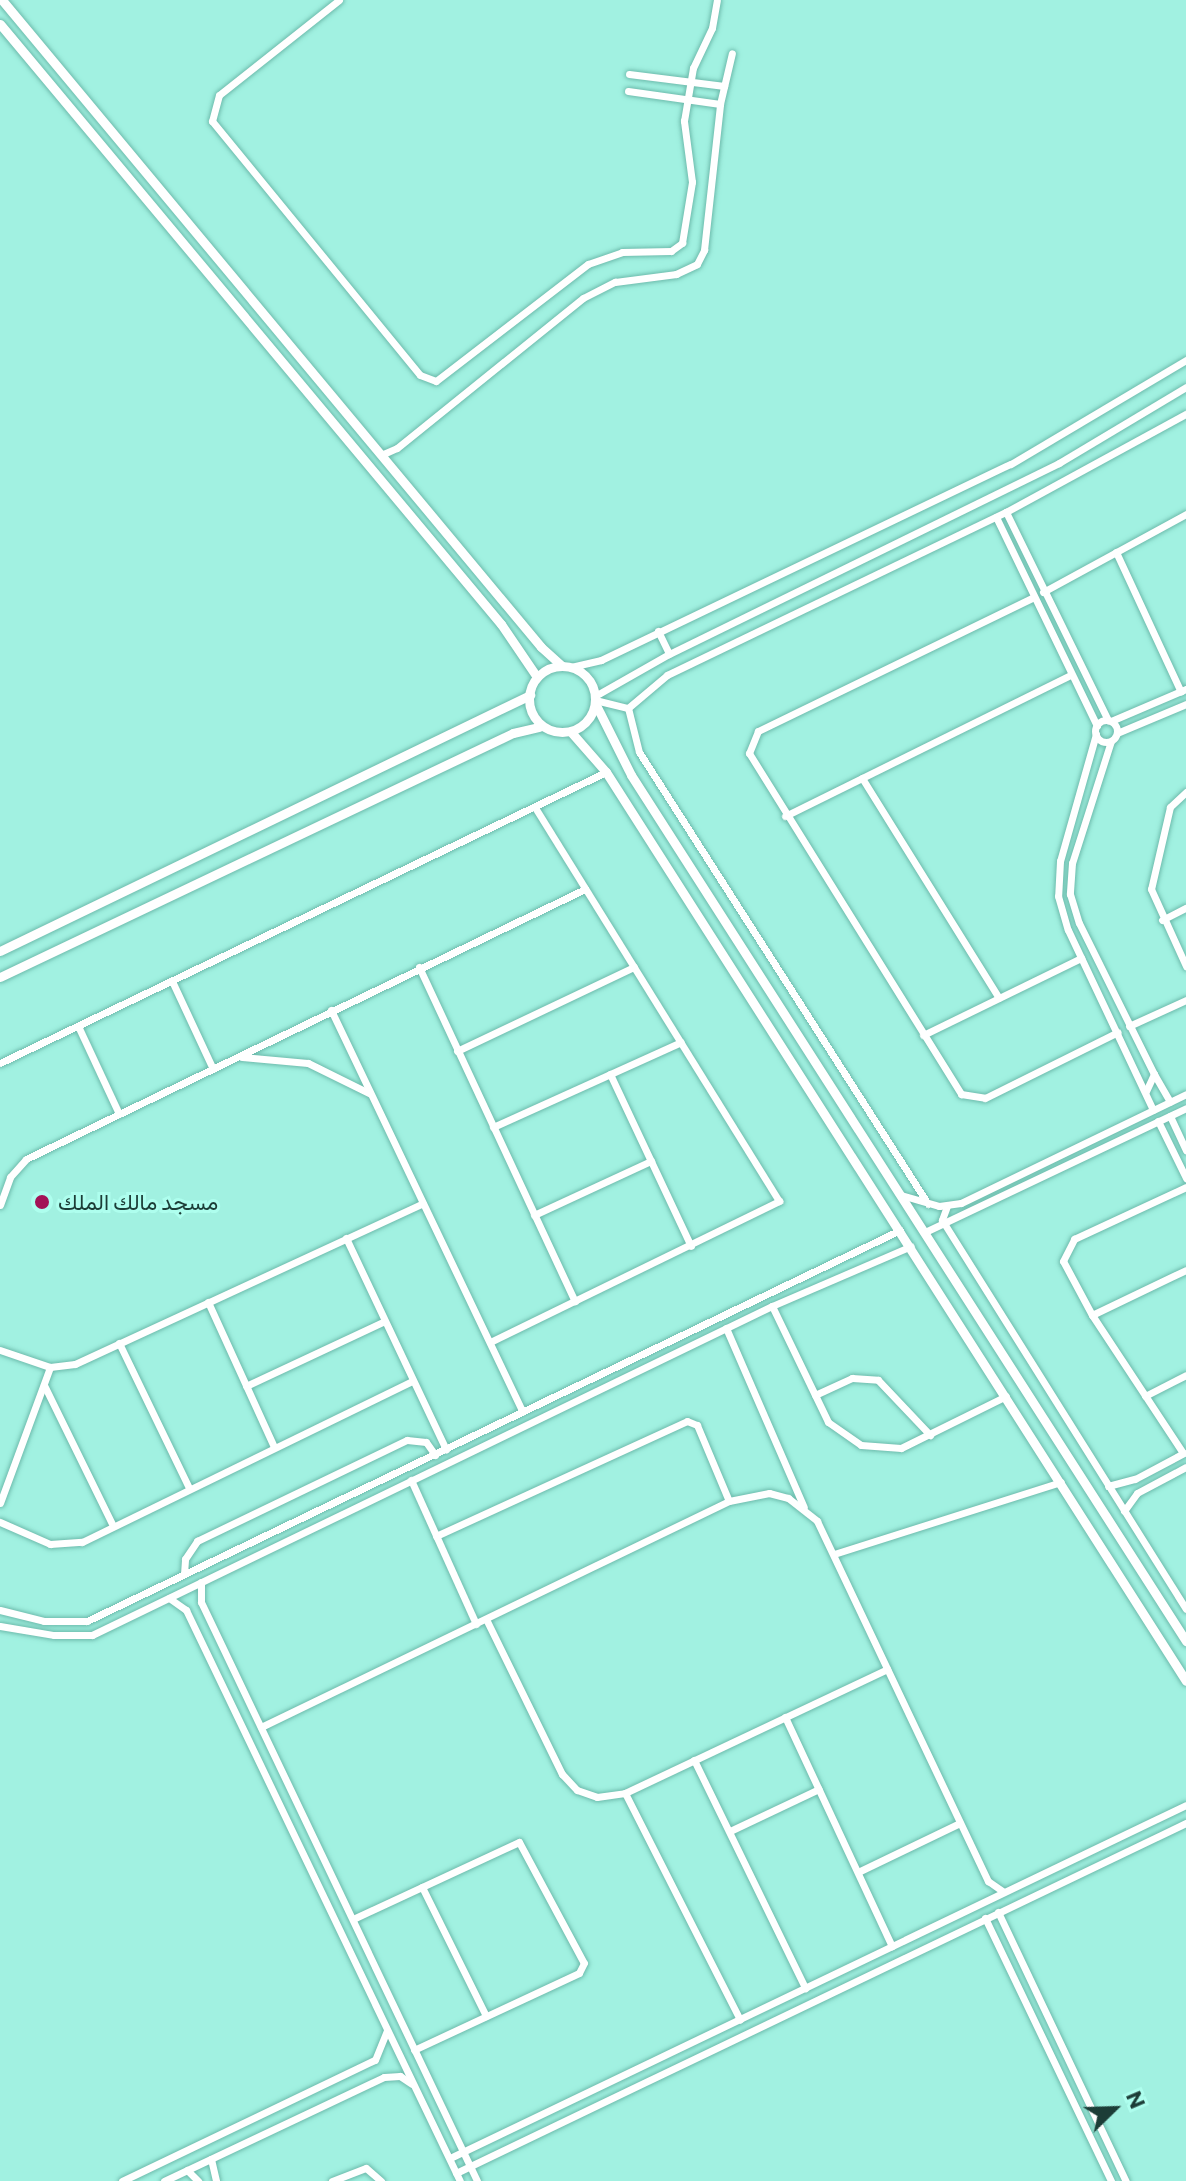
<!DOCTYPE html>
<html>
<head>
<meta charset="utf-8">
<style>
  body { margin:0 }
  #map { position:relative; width:1186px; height:2181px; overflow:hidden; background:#a1f1e1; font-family:Commissioner,Vazirmatn,sans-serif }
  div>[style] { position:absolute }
  .roads { filter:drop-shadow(0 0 2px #6dbbac) drop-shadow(0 0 2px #6dbbac) }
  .minor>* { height:7px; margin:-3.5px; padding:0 3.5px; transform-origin:3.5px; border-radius:3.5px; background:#fff }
  .minor>.ring { margin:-3.5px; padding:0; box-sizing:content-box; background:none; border:7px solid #fff; border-radius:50% }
  .tertiary>* { height:9px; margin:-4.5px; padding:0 4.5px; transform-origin:4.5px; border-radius:4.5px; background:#fff }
  .tertiary>.ring { margin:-4.5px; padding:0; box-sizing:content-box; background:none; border:9px solid #fff; border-radius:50% }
  .dots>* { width:22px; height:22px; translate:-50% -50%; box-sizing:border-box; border:4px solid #aefeee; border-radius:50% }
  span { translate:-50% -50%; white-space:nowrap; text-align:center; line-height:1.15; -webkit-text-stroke:6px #aefeee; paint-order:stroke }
  .poi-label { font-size:22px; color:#1c3d37 }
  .left { translate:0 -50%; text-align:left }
  .north { position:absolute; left:1074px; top:2069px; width:80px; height:80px; -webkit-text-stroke:6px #aefeee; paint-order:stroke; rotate:67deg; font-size:22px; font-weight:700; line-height:32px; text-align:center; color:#1c3d37 }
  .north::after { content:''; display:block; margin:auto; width:28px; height:36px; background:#1c3d37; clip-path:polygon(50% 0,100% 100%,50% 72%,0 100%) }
</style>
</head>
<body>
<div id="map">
  <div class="roads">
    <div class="minor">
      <div style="left:339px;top:0;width:153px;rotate:141.6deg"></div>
      <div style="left:219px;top:95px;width:27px;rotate:105deg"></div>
      <div style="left:212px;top:121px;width:328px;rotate:50.7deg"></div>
      <div style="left:420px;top:375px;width:17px;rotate:21deg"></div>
      <div style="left:436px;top:381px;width:192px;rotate:-37.6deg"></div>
      <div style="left:588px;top:264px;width:36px;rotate:-19deg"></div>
      <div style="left:622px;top:252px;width:49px;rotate:-1.2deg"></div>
      <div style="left:671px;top:251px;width:14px;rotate:-36deg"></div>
      <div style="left:682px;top:243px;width:62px;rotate:-80.7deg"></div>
      <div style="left:692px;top:182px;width:62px;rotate:-97.5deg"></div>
      <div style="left:684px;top:121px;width:54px;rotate:-80.4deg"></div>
      <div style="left:693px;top:68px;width:44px;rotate:-64.6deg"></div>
      <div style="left:712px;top:28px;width:28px;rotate:-80deg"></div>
      <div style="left:629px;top:74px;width:96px;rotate:7.2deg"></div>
      <div style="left:628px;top:91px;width:93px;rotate:8deg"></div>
      <div style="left:381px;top:455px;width:17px;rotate:-24deg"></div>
      <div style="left:397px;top:448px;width:239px;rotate:-38.9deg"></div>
      <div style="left:583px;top:298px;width:36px;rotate:-27deg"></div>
      <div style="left:615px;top:282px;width:62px;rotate:-7.5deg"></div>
      <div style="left:676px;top:274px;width:23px;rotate:-25deg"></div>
      <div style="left:697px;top:264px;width:16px;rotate:-63deg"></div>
      <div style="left:704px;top:250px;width:147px;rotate:-83.7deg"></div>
      <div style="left:720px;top:104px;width:52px;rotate:-76.8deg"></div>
      <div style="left:1006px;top:512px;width:232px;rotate:63.9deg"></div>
      <div style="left:996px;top:517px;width:232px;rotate:64.2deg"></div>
      <div style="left:1116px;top:552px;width:154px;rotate:65.1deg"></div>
      <div style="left:1043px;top:592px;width:163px;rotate:-28.6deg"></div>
      <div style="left:1034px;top:597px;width:307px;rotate:154.1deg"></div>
      <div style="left:758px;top:731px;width:24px;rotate:112deg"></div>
      <div style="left:749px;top:753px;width:402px;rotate:58.1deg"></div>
      <div style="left:961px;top:1094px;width:24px;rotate:9deg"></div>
      <div style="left:985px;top:1098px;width:148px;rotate:-26.4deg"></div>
      <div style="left:658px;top:631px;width:25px;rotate:64deg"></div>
      <div style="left:571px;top:667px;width:31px;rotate:-13deg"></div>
      <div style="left:601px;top:660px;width:454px;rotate:-25.6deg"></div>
      <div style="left:1011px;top:464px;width:204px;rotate:-30.7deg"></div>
      <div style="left:595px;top:696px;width:85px;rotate:-29.6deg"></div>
      <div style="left:669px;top:654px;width:434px;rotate:-26.1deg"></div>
      <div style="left:1059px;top:463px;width:148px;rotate:-30.9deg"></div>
      <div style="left:595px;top:700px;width:34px;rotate:14deg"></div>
      <div class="ring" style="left:1095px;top:720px;width:15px;height:15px"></div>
      <div style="left:1111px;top:721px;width:82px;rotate:-23.1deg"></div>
      <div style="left:1117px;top:733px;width:75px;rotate:-22.8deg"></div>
      <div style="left:1096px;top:734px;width:132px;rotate:105.8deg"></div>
      <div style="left:1060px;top:861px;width:35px;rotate:93deg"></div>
      <div style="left:1058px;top:896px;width:35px;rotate:74deg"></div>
      <div style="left:1068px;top:930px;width:199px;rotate:64.7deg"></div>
      <div style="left:1111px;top:741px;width:128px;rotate:107.7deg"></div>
      <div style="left:1072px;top:863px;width:31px;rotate:94deg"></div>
      <div style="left:1070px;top:894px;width:30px;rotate:73deg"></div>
      <div style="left:1079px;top:923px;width:169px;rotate:63.6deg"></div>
      <div style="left:1154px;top:1074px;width:19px;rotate:115deg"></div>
      <div style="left:862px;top:778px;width:259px;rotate:58.1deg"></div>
      <div style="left:1186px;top:792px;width:22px;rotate:137deg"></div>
      <div style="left:1170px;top:807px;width:84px;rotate:103deg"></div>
      <div style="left:1151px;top:889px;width:85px;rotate:65.6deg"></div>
      <div style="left:785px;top:816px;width:318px;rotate:-26.3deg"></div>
      <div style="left:1162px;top:920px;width:27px;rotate:-27deg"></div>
      <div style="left:419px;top:967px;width:369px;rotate:65deg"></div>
      <div style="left:172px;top:981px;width:97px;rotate:65deg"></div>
      <div style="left:331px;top:1010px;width:445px;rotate:64.5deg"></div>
      <div style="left:78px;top:1026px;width:97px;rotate:65deg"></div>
      <div style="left:1129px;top:1026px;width:63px;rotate:-24.5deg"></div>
      <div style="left:923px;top:1035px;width:176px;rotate:-26deg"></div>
      <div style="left:457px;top:1051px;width:196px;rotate:-25.4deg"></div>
      <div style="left:242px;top:1057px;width:66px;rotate:5.2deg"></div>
      <div style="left:308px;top:1063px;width:68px;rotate:26.2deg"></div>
      <div style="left:0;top:1063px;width:672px;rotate:-25.65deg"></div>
      <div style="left:610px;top:1074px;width:190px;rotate:64.8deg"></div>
      <div style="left:1154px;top:1074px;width:32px;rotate:60deg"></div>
      <div style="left:1170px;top:1116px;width:38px;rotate:65deg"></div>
      <div style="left:1158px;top:1121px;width:64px;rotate:63.8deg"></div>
      <div style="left:493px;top:1127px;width:206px;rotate:-24.3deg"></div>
      <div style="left:901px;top:1195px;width:40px;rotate:16deg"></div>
      <div style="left:939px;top:1206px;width:22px;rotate:-8deg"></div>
      <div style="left:961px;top:1203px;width:250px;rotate:-25.8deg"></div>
      <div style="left:928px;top:1204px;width:536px;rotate:-122.59deg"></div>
      <div style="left:639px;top:752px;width:45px;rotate:-104deg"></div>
      <div style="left:628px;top:708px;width:51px;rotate:-40.2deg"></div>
      <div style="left:667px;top:675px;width:376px;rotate:-25.7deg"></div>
      <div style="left:1006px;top:512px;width:205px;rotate:-28.6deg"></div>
      <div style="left:0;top:1205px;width:30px;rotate:-70deg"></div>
      <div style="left:10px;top:1177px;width:24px;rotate:-48deg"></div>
      <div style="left:26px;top:1159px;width:621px;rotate:-25.78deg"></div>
      <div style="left:947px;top:1206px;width:15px;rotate:110deg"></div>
      <div style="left:942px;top:1220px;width:459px;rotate:57.9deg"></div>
      <div style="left:534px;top:1215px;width:129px;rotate:-24.8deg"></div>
      <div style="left:925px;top:1232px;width:289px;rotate:-25.4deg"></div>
      <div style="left:346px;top:1238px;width:234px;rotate:64.7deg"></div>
      <div style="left:208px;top:1302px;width:159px;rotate:65.5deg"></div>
      <div style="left:772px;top:1306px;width:129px;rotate:64.2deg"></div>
      <div style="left:828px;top:1422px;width:40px;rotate:34.9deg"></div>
      <div style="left:861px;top:1445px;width:40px;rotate:4.3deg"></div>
      <div style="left:901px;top:1448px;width:117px;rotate:-26.3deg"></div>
      <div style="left:1092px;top:1315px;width:104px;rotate:-25.6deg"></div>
      <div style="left:726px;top:1328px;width:195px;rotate:66.5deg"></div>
      <div style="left:490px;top:1342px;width:322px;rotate:-26deg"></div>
      <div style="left:779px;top:1201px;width:463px;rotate:-121.8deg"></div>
      <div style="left:119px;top:1343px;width:161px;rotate:64.2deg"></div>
      <div style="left:0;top:1350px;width:53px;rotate:18.8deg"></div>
      <div style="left:50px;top:1367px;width:25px;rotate:-7deg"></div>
      <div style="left:75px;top:1364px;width:383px;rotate:-24.8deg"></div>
      <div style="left:44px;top:1385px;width:157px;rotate:63.9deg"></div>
      <div style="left:246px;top:1386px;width:153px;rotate:-25.1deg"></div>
      <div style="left:815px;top:1395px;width:41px;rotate:-24.7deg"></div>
      <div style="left:852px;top:1378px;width:26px;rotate:4deg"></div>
      <div style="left:878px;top:1380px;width:76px;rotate:46.6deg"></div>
      <div style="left:1145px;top:1396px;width:46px;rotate:-27.1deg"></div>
      <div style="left:1183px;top:1453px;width:165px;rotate:-123.4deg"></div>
      <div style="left:1092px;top:1315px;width:61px;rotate:-118.2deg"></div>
      <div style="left:1063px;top:1261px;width:25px;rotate:-63deg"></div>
      <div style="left:1074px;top:1239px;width:123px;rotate:-24.9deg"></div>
      <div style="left:411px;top:1480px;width:158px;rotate:65.7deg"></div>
      <div style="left:1108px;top:1486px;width:28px;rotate:-15deg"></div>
      <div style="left:1135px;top:1479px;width:55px;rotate:-28deg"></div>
      <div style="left:0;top:1503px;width:145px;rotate:-69.8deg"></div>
      <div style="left:1124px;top:1511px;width:22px;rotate:-54deg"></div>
      <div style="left:1137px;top:1493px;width:55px;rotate:-28deg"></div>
      <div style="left:0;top:1522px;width:55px;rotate:23.7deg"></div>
      <div style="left:50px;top:1544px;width:32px;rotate:-4deg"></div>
      <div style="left:82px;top:1542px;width:367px;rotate:-26deg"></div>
      <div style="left:436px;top:1536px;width:276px;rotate:-24.6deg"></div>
      <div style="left:687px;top:1421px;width:11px;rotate:22deg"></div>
      <div style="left:697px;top:1425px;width:82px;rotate:67.2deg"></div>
      <div style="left:834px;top:1554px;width:238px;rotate:-17.6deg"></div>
      <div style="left:184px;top:1574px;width:15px;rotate:-86deg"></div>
      <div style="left:185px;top:1559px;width:22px;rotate:-56deg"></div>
      <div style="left:197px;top:1541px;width:233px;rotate:-25.7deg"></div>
      <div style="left:407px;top:1440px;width:19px;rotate:6deg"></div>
      <div style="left:426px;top:1442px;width:16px;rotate:55deg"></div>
      <div style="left:201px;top:1582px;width:20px;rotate:90deg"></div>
      <div style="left:201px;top:1602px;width:641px;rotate:64.51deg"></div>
      <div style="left:169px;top:1598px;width:21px;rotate:35deg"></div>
      <div style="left:186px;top:1610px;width:633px;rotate:64.37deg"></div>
      <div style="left:0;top:1610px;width:45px;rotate:14deg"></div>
      <div style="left:44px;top:1621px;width:43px"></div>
      <div style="left:87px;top:1621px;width:902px;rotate:-25.68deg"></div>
      <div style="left:486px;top:1619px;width:173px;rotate:63.9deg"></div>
      <div style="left:562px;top:1774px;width:22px;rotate:47deg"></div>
      <div style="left:577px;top:1790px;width:21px;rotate:19deg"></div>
      <div style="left:597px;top:1797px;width:28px;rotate:-8deg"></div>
      <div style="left:625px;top:1793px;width:290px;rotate:-25.3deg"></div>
      <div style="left:0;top:1626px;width:55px;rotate:9.5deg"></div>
      <div style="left:54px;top:1635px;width:38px"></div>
      <div style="left:92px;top:1635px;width:755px;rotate:-25.82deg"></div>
      <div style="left:772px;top:1306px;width:151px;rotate:-23.3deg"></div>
      <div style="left:785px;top:1717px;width:253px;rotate:65deg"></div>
      <div style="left:261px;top:1727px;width:520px;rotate:-25.78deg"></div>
      <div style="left:729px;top:1501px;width:41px;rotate:-11.3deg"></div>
      <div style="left:769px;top:1493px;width:20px;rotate:15deg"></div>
      <div style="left:788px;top:1498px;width:37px;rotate:38deg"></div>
      <div style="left:817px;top:1521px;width:399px;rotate:64.6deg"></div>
      <div style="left:988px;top:1881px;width:19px;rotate:35deg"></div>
      <div style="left:694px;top:1760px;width:254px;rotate:64deg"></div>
      <div style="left:625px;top:1793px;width:254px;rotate:63.1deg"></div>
      <div style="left:730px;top:1831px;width:98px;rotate:-25.3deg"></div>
      <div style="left:858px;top:1872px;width:113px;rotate:-25.7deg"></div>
      <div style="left:422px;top:1887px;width:144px;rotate:63.6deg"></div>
      <div style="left:998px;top:1912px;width:298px;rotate:64.6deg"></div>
      <div style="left:985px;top:1918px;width:292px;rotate:64.4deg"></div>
      <div style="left:353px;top:1919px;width:183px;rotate:-24.9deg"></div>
      <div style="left:519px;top:1842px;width:137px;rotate:61.8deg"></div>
      <div style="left:584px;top:1963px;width:11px;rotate:117deg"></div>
      <div style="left:579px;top:1973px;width:182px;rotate:155deg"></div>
      <div style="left:450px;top:2158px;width:816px;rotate:-25.62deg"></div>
      <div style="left:211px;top:2159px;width:23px;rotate:77deg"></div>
      <div style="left:187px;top:2170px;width:16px;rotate:45deg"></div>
      <div style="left:456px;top:2173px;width:810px;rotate:-25.62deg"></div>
      <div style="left:122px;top:2181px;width:280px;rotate:-25.6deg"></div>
      <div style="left:375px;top:2060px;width:31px;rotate:-68deg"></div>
      <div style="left:164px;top:2181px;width:243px;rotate:-25.3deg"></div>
      <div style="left:384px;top:2077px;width:16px;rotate:-4deg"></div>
      <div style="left:400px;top:2076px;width:14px;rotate:34deg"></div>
      <div style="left:332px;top:2181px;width:36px;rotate:-21deg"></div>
      <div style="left:366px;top:2168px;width:20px;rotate:41deg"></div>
    </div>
    <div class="tertiary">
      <div style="left:2px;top:0;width:842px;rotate:50.2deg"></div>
      <div style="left:541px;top:647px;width:28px;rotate:42deg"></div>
      <div style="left:0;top:24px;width:782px;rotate:50.14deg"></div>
      <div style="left:501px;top:624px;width:64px;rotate:55.8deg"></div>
      <div class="ring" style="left:529px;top:666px;width:57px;height:57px"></div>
      <div style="left:595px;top:703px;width:80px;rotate:63.4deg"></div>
      <div style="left:631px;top:775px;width:1029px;rotate:57.35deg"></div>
      <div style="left:571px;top:732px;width:53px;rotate:48.8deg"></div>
      <div style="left:606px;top:772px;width:1078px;rotate:57.46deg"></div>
      <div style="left:0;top:951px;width:589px;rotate:-25.78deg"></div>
      <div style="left:0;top:977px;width:568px;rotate:-25.44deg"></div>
      <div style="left:513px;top:733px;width:27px;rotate:-13deg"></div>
    </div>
  </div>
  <div class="dots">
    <div style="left:42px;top:1202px;background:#a31356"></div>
  </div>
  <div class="poi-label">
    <span class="left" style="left:58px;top:1202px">مسجد مالك الملك</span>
  </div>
  <div class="north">N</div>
</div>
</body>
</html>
